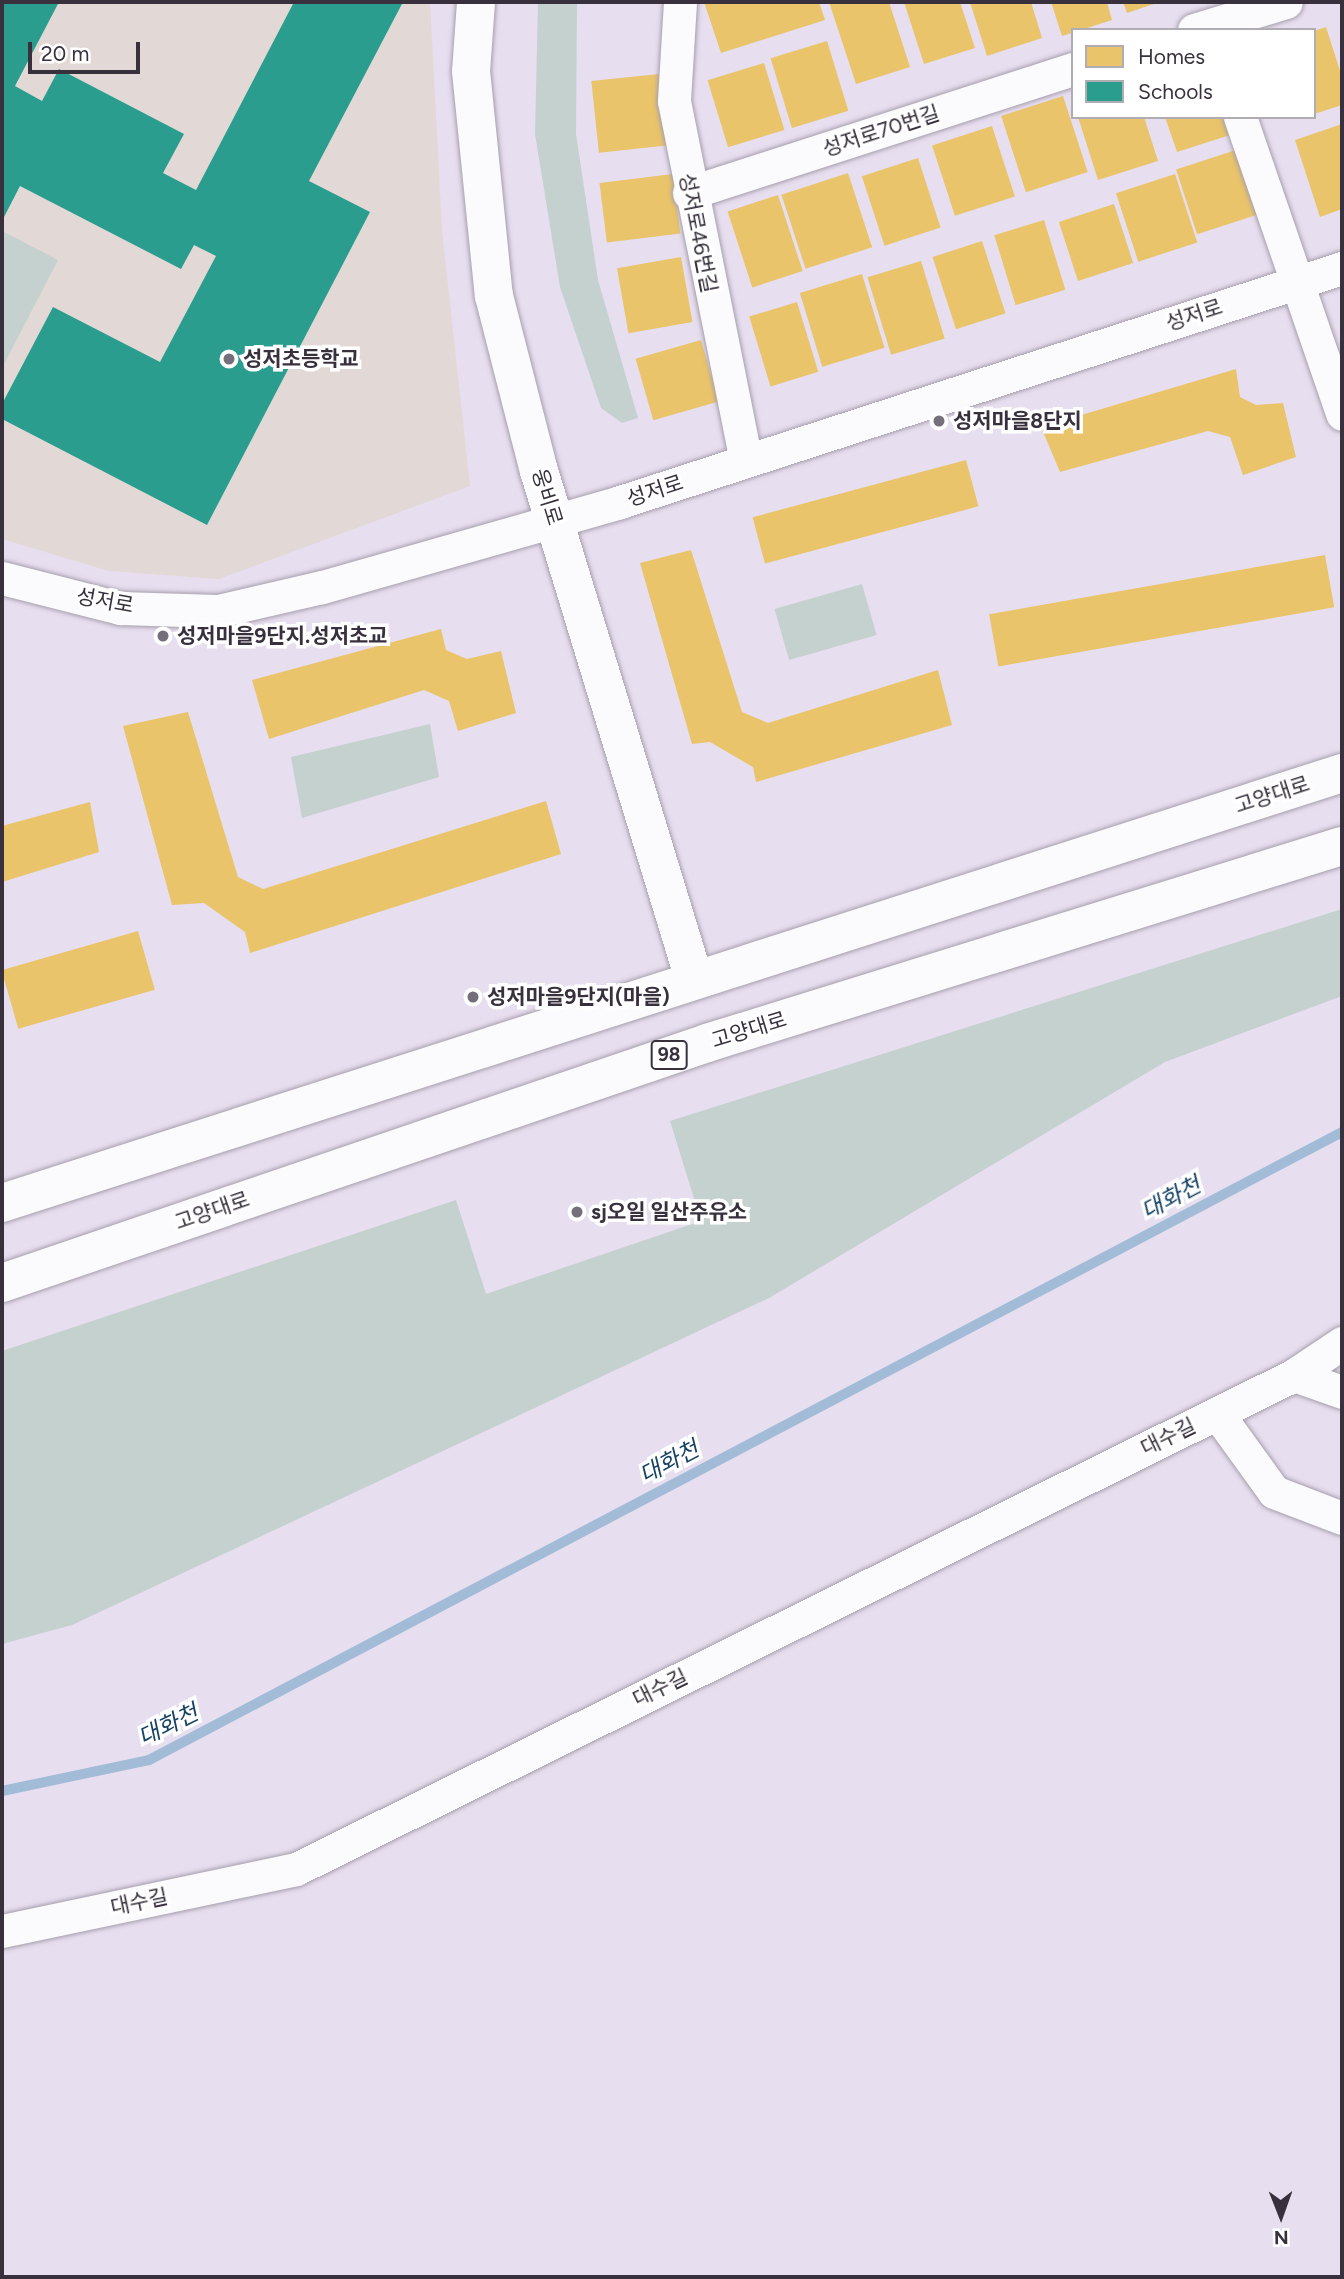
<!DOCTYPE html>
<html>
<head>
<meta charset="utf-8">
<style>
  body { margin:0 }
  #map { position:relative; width:1344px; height:2279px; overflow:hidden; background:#e7deef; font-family:Figtree,"Noto Sans KR",sans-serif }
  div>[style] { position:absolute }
  .education>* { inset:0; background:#e2d8d5 }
  .green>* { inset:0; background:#c4d1cf; transform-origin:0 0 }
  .homes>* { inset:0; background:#e9c46a; transform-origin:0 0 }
  .schools>* { inset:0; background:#2a9d8f }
  .stream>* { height:10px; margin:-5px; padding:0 5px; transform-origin:5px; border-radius:5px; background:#a2bbd7 }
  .roads { filter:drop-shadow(0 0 2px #a69fac) drop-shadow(0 0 2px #a69fac) }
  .minor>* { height:33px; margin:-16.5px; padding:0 16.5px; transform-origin:16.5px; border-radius:16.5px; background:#fbfafd }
  .tertiary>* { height:38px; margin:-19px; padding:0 19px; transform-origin:19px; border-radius:19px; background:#fbfafd }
  .primary>* { height:38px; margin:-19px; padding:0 19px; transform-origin:19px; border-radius:19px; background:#fbfafd }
  .dots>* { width:19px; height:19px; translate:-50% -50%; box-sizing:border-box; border:4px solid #fff; border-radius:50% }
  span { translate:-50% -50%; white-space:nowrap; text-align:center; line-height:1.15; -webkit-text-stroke:7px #fff; paint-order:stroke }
  .shield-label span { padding:2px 5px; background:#fff; border:2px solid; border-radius:5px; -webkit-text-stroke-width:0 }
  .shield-label { font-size:19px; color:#38313d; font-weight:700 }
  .street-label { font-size:21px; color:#38313d }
  .poi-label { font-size:21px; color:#38313d; font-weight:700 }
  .left { translate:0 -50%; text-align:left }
  .water-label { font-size:23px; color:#164364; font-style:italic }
  .frame { position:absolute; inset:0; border:4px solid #38313d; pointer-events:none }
  .legend { position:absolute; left:1071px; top:28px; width:245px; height:91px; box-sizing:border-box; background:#fff; border:2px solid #afadb1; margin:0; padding:9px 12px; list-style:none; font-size:21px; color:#38313d }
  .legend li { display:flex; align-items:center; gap:14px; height:35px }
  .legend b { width:35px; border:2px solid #afadb1 }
  .north { position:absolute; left:1246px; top:2181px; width:70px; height:70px; -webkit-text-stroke:5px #fff; paint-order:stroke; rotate:179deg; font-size:19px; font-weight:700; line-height:28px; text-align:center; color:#38313d }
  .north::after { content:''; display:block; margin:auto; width:24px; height:32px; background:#38313d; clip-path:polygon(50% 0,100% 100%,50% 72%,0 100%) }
  .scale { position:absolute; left:28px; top:42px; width:112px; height:32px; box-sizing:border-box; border:4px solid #38313d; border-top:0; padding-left:9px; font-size:21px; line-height:24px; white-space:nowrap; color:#38313d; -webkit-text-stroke:5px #fff; paint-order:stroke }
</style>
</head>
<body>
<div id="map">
  <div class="education">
    <div style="clip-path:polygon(2px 2px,430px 2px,442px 231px,470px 486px,219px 579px,109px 571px,2px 539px)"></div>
  </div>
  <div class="green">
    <div style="clip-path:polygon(538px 2px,577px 2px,576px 134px,598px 280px,638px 418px,622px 423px,601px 408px,560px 287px,535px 134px)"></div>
    <div style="clip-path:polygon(2px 231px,58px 260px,2px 368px)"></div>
    <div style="left:862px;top:584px;width:53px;height:91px;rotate:74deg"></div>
    <div style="clip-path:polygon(430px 724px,439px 777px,302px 818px,291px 757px)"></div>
    <div style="clip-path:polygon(1342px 909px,1342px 996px,1165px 1062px,769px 1298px,72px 1625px,2px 1644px,2px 1351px,456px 1200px,486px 1294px,701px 1221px,670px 1121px)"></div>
  </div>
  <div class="homes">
    <div style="clip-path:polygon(704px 2px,819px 2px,825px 20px,721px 53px)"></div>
    <div style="clip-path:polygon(829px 2px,889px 2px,910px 67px,856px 84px)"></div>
    <div style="clip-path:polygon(904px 2px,960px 2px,975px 48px,924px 64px)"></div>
    <div style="clip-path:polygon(970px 2px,1031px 2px,1042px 38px,987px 56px)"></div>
    <div style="clip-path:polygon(1051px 2px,1107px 2px,1112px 20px,1062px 36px)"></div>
    <div style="clip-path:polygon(1123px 2px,1160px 2px,1127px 13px)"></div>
    <div style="clip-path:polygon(1326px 27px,1342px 77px,1342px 105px,1314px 114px,1314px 31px)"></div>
    <div style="left:827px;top:41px;width:73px;height:59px;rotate:73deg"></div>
    <div style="left:764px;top:63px;width:70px;height:59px;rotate:73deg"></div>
    <div style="left:659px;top:74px;width:72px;height:68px;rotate:84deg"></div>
    <div style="left:1063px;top:96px;width:80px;height:65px;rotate:72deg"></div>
    <div style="clip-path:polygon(1078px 117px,1144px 117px,1158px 161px,1098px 180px)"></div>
    <div style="clip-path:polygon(1165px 117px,1224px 117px,1230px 135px,1177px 152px)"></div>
    <div style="clip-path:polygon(1342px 124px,1342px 209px,1320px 217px,1295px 140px)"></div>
    <div style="left:992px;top:126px;width:74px;height:63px;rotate:72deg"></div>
    <div style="left:1236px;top:150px;width:68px;height:63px;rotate:72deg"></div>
    <div style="left:918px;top:158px;width:73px;height:59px;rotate:72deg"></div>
    <div style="left:848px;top:173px;width:78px;height:70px;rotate:72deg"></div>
    <div style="left:673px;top:174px;width:60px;height:74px;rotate:83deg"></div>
    <div style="left:1175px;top:174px;width:72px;height:62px;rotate:72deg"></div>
    <div style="left:778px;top:195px;width:80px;height:53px;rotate:72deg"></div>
    <div style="left:1114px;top:204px;width:62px;height:58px;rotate:72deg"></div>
    <div style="left:1044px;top:220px;width:73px;height:52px;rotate:73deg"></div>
    <div style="left:982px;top:241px;width:76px;height:52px;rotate:72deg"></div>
    <div style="left:681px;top:257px;width:66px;height:65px;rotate:80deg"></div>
    <div style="left:921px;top:261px;width:81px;height:56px;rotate:73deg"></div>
    <div style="left:862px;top:274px;width:77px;height:65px;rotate:73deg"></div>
    <div style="left:797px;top:302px;width:73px;height:50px;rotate:73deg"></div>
    <div style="left:701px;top:340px;width:64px;height:68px;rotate:74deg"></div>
    <div style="clip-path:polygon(1236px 369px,1240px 397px,1256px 405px,1283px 403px,1296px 457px,1243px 475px,1230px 437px,1208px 431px,1060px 472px,1041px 427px)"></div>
    <div style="left:966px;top:460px;width:48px;height:221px;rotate:75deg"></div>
    <div style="clip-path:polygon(691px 550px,742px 712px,768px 723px,938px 670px,952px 725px,756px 782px,753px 767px,710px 742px,692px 744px,640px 563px)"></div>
    <div style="left:1325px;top:555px;width:53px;height:341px;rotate:80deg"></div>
    <div style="clip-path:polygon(441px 629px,446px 650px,467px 659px,501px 651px,516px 713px,458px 731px,449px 701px,424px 690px,269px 739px,252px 680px)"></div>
    <div style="clip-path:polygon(188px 712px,238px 877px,263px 889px,546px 801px,561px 854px,250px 953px,245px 932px,204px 903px,172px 905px,123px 726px)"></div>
    <div style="clip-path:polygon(90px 802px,99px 852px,2px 882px,2px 826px)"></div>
    <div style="left:138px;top:931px;width:61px;height:142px;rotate:74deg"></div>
  </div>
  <div class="schools">
    <div style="clip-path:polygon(2px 2px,59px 2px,15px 86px,42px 101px,59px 69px,184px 134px,163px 173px,196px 190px,294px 2px,403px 2px,309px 181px,370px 212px,207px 525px,2px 419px,2px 404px,53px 307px,160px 362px,216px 256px,194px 245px,181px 269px,20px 186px,2px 221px)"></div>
  </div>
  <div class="stream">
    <div style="left:2px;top:1791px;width:150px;rotate:-11.9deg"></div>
    <div style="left:149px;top:1760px;width:1348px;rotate:-27.76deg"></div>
  </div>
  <div class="roads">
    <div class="minor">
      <div style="left:680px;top:2px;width:99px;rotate:93.5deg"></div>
      <div style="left:674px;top:101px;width:367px;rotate:78.7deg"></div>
      <div style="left:1194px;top:30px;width:96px;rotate:-16.9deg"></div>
      <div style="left:1240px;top:117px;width:314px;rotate:71deg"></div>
      <div style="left:689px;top:193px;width:404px;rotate:-17.9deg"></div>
      <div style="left:2px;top:578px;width:122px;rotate:14.3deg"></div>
      <div style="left:120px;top:608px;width:98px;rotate:1.8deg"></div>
      <div style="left:218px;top:611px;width:107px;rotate:-13deg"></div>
      <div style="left:322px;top:587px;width:310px;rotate:-15.9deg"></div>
      <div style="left:620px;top:502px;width:759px;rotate:-17.96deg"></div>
      <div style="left:1294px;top:1375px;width:51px;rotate:19.5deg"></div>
      <div style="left:1217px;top:1413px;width:97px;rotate:54.2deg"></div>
      <div style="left:1274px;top:1492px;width:73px;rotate:20.9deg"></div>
      <div style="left:2px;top:1931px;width:300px;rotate:-11.9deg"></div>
      <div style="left:296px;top:1869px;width:1114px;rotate:-26.33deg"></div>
      <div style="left:1294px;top:1375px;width:58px;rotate:-33.7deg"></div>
    </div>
    <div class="tertiary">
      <div style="left:476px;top:2px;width:69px;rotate:94.1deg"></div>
      <div style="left:471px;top:71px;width:226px;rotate:84.2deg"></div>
      <div style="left:494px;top:296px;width:181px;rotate:75.6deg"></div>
      <div style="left:539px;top:471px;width:531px;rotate:73.03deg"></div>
    </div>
    <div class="primary">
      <div style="left:2px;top:1203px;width:1407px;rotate:-17.79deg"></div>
      <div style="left:2px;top:1283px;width:745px;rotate:-18.8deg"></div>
      <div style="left:707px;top:1043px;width:665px;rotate:-17.24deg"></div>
    </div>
  </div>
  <div class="dots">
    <div style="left:229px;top:359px;background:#756e7b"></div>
    <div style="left:939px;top:421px;background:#756e7b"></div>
    <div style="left:163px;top:636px;background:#756e7b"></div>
    <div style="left:473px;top:997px;background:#756e7b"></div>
    <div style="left:577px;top:1212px;background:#756e7b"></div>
  </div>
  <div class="shield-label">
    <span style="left:669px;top:1055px">98</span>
  </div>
  <div class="street-label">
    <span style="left:881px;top:131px;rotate:-18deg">성저로70번길</span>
    <span style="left:698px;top:233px;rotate:79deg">성저로46번길</span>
    <span style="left:1194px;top:315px;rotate:-18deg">성저로</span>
    <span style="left:655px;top:491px;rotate:-18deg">성저로</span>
    <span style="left:547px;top:497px;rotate:73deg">웅비로</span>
    <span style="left:105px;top:601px;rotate:10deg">성저로</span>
    <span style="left:1272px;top:795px;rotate:-18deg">고양대로</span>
    <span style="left:749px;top:1030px;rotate:-17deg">고양대로</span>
    <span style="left:212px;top:1211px;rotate:-19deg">고양대로</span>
    <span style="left:1168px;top:1437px;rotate:-26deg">대수길</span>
    <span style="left:660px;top:1688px;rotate:-26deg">대수길</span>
    <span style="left:139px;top:1902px;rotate:-12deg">대수길</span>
  </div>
  <div class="poi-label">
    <span class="left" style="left:243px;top:359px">성저초등학교</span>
    <span class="left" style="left:953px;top:421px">성저마을8단지</span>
    <span class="left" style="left:177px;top:636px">성저마을9단지.성저초교</span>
    <span class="left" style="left:487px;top:997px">성저마을9단지(마을)</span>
    <span class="left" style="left:591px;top:1212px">sj오일 일산주유소</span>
  </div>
  <div class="water-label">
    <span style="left:1171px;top:1198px;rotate:-28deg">대화천</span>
    <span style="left:669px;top:1462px;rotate:-28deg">대화천</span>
    <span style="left:168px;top:1725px;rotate:-26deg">대화천</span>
  </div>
  <div class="frame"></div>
  <ul class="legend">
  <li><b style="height:19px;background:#e9c46a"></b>Homes</li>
  <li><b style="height:19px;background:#2a9d8f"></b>Schools</li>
  </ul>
  <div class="north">N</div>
  <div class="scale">20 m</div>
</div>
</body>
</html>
